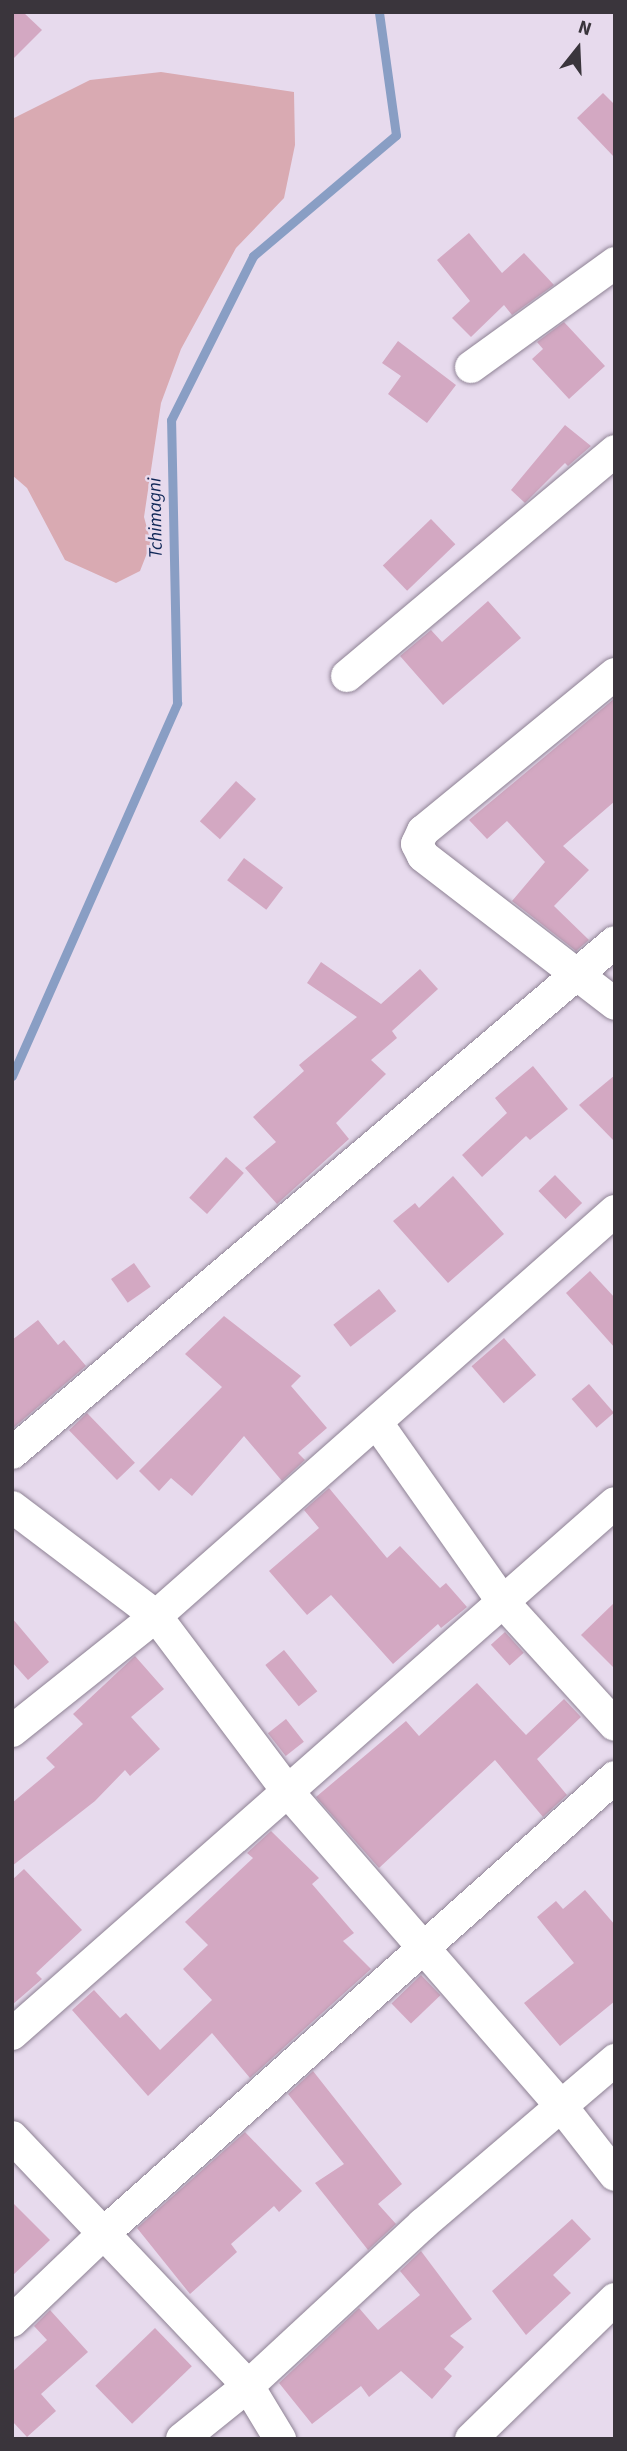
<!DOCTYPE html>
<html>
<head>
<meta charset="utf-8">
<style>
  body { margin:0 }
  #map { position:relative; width:627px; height:2451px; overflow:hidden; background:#e7daed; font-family:"Source Sans 3",sans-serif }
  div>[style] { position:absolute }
  .green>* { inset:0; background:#d9aab2 }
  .stream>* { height:9px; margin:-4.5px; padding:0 4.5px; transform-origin:4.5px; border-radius:4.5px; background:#899ec4 }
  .building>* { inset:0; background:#d3a8c2; transform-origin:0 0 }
  .roads { filter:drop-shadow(0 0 2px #8e8294) drop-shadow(0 0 2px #8e8294) }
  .minor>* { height:32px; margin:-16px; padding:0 16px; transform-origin:16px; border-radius:16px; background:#fff }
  span { translate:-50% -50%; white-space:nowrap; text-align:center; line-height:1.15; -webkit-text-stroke:5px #e7daed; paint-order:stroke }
  .water-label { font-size:19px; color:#0f2757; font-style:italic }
  .frame { position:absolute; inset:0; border:14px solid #3a353c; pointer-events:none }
  .north { position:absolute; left:543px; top:14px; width:70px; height:70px; -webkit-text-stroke:5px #e7daed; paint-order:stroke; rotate:18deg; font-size:19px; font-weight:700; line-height:28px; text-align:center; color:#3a353c }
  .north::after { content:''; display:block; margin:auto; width:24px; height:32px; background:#3a353c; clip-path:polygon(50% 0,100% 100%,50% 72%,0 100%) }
</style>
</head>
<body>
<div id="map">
  <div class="green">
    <div style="clip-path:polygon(161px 72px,294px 92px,295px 145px,284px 198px,236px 248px,181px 349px,161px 403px,144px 517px,151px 543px,140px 571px,116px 583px,65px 560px,27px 488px,12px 475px,12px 119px,90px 80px)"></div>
  </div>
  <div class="stream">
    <div style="left:12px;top:1076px;width:408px;rotate:-66.1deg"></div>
    <div style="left:177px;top:703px;width:283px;rotate:-91.2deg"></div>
    <div style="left:171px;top:420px;width:183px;rotate:-63.4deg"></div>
    <div style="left:253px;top:256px;width:187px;rotate:-40.2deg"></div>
    <div style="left:396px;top:135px;width:124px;rotate:-97.9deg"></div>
  </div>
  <div class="building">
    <div style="clip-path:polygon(12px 12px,23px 12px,42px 30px,12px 60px)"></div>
    <div style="clip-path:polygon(603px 93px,615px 105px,615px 158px,577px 118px)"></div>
    <div style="clip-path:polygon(469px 233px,502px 273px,524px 253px,554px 285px,512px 315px,504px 305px,471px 337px,452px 318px,470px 301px,437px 260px)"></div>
    <div style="clip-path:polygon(564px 322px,605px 366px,569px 399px,532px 359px,543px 349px,537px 342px)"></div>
    <div style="clip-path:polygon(398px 341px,456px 385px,427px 423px,388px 394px,401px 376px,382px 363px)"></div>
    <div style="clip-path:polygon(565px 425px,591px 446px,568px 466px,565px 463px,525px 503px,511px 490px)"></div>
    <div style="left:431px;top:519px;width:35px;height:67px;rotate:46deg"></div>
    <div style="clip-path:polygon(488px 601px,521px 638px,443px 705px,400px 656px,431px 630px,442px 642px)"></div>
    <div style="clip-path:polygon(615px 698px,615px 801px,563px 846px,589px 870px,554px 906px,589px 940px,576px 951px,512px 901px,545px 862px,507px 821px,487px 839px,469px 820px)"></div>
    <div style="left:236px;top:781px;width:27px;height:54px;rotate:42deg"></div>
    <div style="left:244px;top:858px;width:49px;height:28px;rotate:37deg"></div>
    <div style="clip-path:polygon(321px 962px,381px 1004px,420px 969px,438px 989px,392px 1031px,397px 1038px,371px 1060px,386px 1074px,336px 1123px,349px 1139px,277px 1204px,245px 1168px,276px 1142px,253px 1117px,304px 1071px,299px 1065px,357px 1017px,307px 983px)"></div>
    <div style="clip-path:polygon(533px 1066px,568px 1109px,530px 1140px,526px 1136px,482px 1177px,462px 1155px,507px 1113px,495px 1098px)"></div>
    <div style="clip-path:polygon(615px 1075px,615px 1142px,579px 1105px)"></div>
    <div style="left:226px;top:1157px;width:24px;height:55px;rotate:42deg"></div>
    <div style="left:555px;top:1175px;width:39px;height:23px;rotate:46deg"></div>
    <div style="clip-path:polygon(453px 1176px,504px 1234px,448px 1283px,393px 1221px,415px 1203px,419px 1208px)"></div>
    <div style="left:134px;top:1263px;width:29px;height:28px;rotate:55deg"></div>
    <div style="clip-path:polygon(590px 1271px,615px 1298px,615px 1348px,566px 1293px)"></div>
    <div style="left:379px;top:1289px;width:28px;height:58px;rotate:52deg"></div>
    <div style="clip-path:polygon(224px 1316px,301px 1376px,291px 1386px,327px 1428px,298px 1453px,305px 1460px,282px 1481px,244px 1436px,192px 1496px,171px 1478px,159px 1491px,139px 1471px,222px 1387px,185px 1354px)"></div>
    <div style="clip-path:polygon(38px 1320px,58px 1345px,64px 1340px,86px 1366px,12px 1429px,12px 1340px)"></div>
    <div style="left:504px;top:1338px;width:49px;height:43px;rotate:49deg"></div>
    <div style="left:589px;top:1384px;width:38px;height:23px;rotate:49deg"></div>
    <div style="left:87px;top:1413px;width:69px;height:25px;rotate:46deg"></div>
    <div style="clip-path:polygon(329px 1488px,387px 1558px,400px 1546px,440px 1588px,446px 1583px,467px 1607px,441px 1628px,438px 1624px,393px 1664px,331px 1595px,307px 1615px,269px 1571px,319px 1528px,304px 1510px)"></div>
    <div style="clip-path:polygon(615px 1602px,615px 1669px,581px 1635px)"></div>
    <div style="clip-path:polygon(12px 1618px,49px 1662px,28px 1680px,12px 1662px)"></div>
    <div style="left:505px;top:1632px;width:28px;height:19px;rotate:48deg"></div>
    <div style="left:284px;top:1650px;width:53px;height:24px;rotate:51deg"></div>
    <div style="clip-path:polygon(135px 1656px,164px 1689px,131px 1717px,160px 1749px,130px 1776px,125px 1770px,95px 1801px,12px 1866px,12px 1803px,55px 1767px,46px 1758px,83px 1724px,73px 1714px)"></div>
    <div style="clip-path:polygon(477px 1683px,526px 1735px,564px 1699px,581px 1717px,537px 1759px,567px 1795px,543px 1817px,495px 1760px,379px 1868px,316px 1797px,406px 1721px,419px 1736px)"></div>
    <div style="left:286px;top:1719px;width:29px;height:23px;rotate:52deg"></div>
    <div style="clip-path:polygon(271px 1831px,319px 1878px,312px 1884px,354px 1933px,343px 1941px,371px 1969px,250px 2078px,212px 2033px,148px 2096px,72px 2010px,94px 1990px,120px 2018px,126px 2013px,160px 2050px,212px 2000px,183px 1969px,208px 1945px,185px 1922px,253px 1858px,247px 1853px)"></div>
    <div style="clip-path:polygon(24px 1869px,82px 1930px,36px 1973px,42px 1979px,12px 2005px,12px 1880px)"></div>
    <div style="clip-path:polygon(585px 1890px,615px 1925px,615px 2001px,560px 2046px,524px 2003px,574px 1963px,537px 1917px,556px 1901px,563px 1909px)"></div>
    <div style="left:421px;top:1975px;width:28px;height:41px;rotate:46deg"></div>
    <div style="clip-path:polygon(313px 2071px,402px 2184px,378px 2204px,396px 2224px,368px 2250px,315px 2183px,344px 2164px,288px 2094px)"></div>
    <div style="clip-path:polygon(245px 2132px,302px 2191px,279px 2212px,274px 2206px,231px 2244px,237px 2252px,190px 2294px,137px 2228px)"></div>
    <div style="clip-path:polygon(12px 2202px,50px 2240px,12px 2276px)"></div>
    <div style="clip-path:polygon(572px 2219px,591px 2239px,553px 2275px,571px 2293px,526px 2335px,492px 2291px)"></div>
    <div style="clip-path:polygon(421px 2251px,472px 2319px,450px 2336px,464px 2347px,444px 2369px,452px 2376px,432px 2399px,401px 2371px,369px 2397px,361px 2386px,312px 2424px,279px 2383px,359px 2308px,378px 2330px,420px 2295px,400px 2271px)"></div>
    <div style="clip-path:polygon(50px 2310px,88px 2352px,41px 2394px,56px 2411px,27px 2437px,12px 2421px,12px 2372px,47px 2340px,34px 2326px)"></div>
    <div style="left:155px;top:2328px;width:53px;height:83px;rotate:46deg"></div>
  </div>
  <div class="roads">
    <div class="minor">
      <div style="left:471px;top:367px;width:178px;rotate:-35.8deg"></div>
      <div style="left:615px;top:674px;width:248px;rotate:140.7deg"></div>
      <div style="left:423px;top:831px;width:14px;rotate:115deg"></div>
      <div style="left:417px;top:844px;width:13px;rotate:63deg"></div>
      <div style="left:423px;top:856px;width:242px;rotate:37.6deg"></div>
      <div style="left:347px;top:676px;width:350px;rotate:-40deg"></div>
      <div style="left:377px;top:1423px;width:219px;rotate:54.9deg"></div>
      <div style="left:503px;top:1602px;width:166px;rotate:47.7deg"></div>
      <div style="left:12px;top:1453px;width:790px;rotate:-40.28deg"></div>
      <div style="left:12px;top:1507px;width:181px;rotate:37.1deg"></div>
      <div style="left:156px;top:1616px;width:220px;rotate:53.1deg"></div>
      <div style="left:288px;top:1792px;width:417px;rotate:49deg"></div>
      <div style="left:562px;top:2107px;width:86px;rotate:52.1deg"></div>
      <div style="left:12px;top:1731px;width:184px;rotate:-38.6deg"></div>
      <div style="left:156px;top:1616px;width:612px;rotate:-41.42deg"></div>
      <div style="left:12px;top:2034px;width:803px;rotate:-41.37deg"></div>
      <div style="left:12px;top:2137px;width:343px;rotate:46.5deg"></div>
      <div style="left:248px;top:2386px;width:62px;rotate:58.9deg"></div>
      <div style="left:12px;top:2321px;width:127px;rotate:-43.7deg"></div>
      <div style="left:104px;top:2233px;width:685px;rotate:-41.74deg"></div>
      <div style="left:182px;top:2439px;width:85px;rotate:-38.8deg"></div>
      <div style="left:248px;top:2386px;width:238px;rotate:-42.8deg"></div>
      <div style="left:423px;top:2224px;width:253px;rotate:-40.5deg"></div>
      <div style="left:471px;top:2439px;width:201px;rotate:-44.2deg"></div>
    </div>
  </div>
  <div class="water-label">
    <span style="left:156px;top:518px;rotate:-91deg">Tchimagni</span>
  </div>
  <div class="frame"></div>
  <div class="north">N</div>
</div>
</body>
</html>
